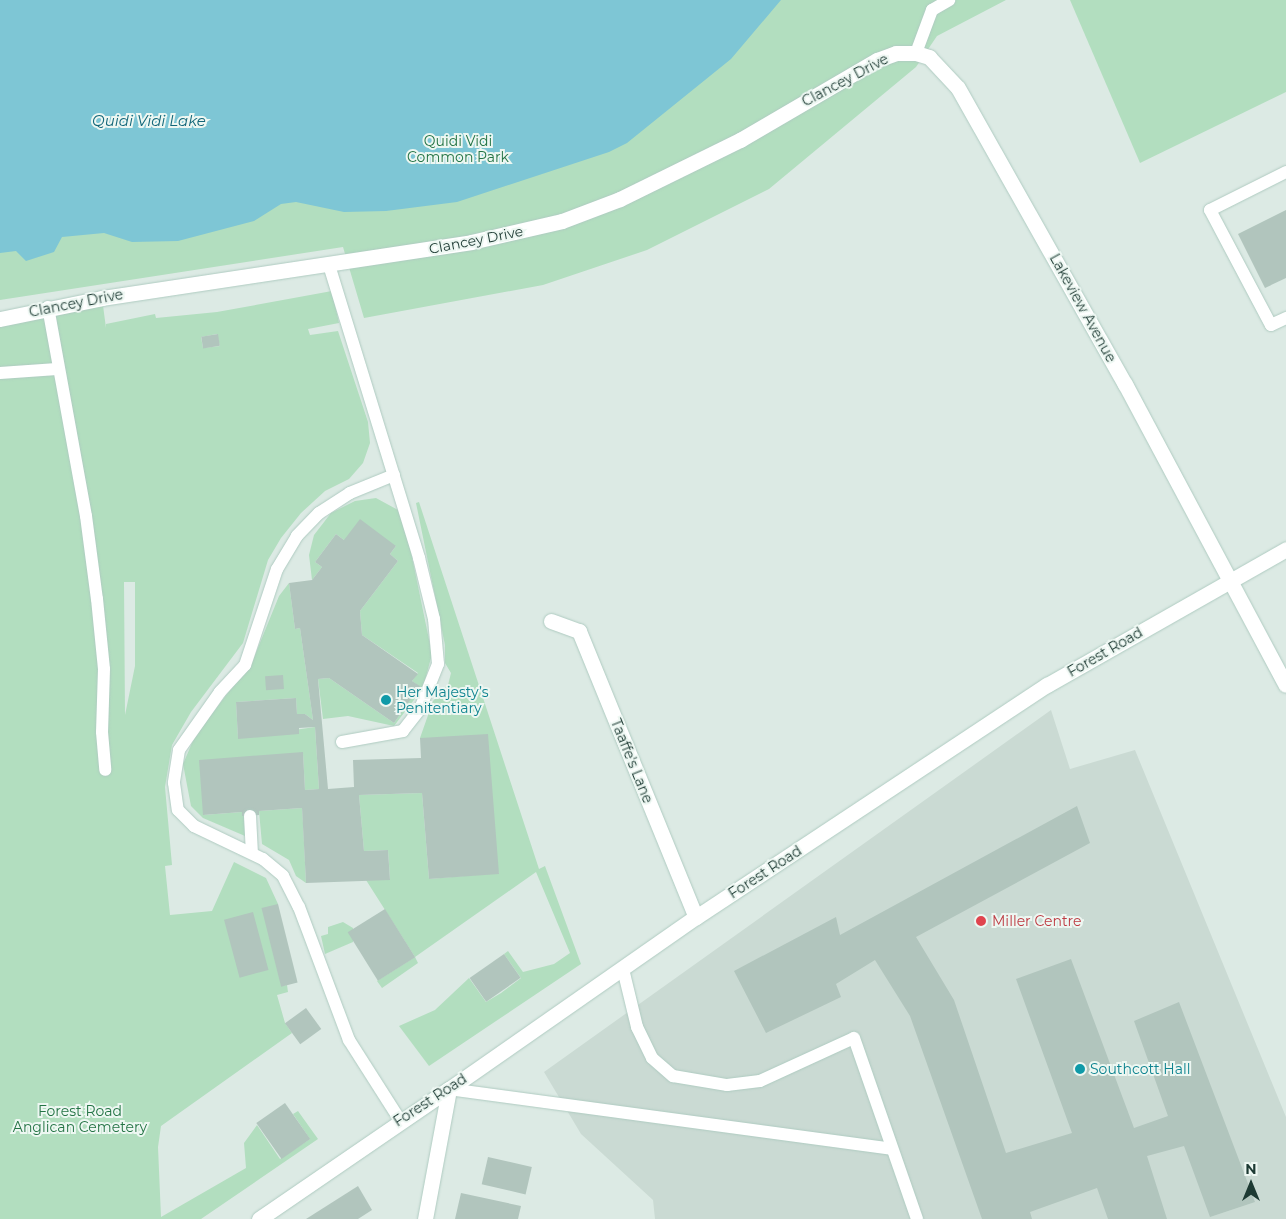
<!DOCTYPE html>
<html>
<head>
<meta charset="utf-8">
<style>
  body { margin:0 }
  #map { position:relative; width:1286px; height:1219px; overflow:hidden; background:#dceae4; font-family:Montserrat,sans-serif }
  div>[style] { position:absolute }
  .built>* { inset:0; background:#cadad3 }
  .green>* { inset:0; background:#b2debf }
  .water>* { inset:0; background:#7ec6d5 }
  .building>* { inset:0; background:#b1c5bd; transform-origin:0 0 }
  .roads { filter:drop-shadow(0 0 1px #afcbc1) drop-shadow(0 0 1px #afcbc1) }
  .lane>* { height:12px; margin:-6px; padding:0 6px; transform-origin:6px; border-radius:6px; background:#fff }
  .street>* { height:15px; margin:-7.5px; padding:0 7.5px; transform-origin:7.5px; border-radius:7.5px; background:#fff }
  .secondary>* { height:15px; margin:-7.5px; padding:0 7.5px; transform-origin:7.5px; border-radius:7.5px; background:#fff }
  .dots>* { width:14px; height:14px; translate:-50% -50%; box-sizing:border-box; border:2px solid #edf7f2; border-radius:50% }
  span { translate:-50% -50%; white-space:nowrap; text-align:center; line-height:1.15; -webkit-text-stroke:4px #edf7f2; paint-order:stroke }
  .street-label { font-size:14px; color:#1d3a33 }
  .park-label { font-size:14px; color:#247445 }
  .culture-label { font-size:14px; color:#0d838f }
  .left { translate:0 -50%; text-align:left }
  .health-label { font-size:14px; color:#be3a42 }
  .water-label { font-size:15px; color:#13677a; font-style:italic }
  .north { position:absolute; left:1226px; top:1159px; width:50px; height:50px; -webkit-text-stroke:4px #edf7f2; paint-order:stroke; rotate:0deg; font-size:14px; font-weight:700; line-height:20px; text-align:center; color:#1d3a33 }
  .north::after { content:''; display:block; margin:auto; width:18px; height:22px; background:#1d3a33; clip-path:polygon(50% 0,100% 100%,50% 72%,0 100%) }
</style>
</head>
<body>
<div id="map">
  <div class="built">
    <div style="clip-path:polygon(1051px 710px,1070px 769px,1135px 750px,1286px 1117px,1286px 1219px,655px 1219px,653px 1200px,581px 1134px,544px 1072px)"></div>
  </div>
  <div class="green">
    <div style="clip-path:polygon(0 0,1006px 0,937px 36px,916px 67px,769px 189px,647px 250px,543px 285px,364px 318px,343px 247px,0 300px)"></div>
    <div style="clip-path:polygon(1070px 0,1286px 0,1286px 92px,1140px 163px)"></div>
    <div style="clip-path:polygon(evenodd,332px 291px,339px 323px,308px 329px,310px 335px,338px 331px,368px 422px,370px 443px,363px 463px,349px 479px,325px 491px,301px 513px,281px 538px,268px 560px,243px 643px,191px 712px,172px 745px,165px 787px,172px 865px,165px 866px,170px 915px,212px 911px,234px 862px,266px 878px,278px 904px,281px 986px,287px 985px,288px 992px,277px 995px,285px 1023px,292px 1033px,161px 1126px,158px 1147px,161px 1217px,246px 1168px,244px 1143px,257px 1125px,280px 1159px,310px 1139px,293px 1114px,298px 1111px,318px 1139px,201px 1219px,0 1219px,0 319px,102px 298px,106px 328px,106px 324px,155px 314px,156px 318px,217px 312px,332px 291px,217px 334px,220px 346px,203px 348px,201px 337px,217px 334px,332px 291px,124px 582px,135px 582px,135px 666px,125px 715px,124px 582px)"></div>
    <div style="clip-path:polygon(376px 498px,398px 510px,406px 528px,432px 654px,423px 688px,394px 726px,348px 716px,323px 719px,318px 679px,329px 678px,394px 723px,419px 686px,412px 681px,418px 673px,362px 635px,360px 611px,398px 561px,390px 554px,396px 546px,344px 540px,336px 534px,315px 562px,322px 567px,312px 580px,309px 555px,314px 535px,331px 513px,355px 501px)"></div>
    <div style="clip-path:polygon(419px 502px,539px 869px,545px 866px,581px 964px,429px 1066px,399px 1026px,435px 1010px,469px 978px,486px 1002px,501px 993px,521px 978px,504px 954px,508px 951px,523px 972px,554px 964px,570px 953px,536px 872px,415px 957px,418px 963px,382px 988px,377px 981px,415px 957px,366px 880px,390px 879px,388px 850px,364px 851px,359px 795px,422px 793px,429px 879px,499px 873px,420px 738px,433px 701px,448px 685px,451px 673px,445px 663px,445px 645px,416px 503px)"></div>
    <div style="clip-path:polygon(289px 583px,295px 629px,300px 628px,313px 720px,305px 714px,297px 714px,296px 698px,236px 702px,238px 738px,315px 727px,319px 789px,305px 790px,303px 753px,203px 815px,242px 812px,242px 816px,247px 816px,245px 836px,203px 818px,191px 806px,183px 764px,195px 736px,253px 660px,279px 596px)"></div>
    <div style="clip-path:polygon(302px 808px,303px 823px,306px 883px,296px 876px,289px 860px,262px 844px,259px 811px)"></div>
    <div style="clip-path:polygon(343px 922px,353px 928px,353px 942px,325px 954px,321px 936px,328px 934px,328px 927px)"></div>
  </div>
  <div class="water">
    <div style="clip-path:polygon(0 0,781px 0,731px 59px,627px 143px,609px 152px,457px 202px,386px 211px,344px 212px,296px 202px,281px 204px,254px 221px,178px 241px,132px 242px,104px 233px,62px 237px,54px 252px,26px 261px,16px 251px,0 253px)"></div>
  </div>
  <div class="building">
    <div style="clip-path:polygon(1286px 210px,1286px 278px,1265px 288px,1238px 234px)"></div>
    <div style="left:218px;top:334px;width:12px;height:17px;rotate:81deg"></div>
    <div style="clip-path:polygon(360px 519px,396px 546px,390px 554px,398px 561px,360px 611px,362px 635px,418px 674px,412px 681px,420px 686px,394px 723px,329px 678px,318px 679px,328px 789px,354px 787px,353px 760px,421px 758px,420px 738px,488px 734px,499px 874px,429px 879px,422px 793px,359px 795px,364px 851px,388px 850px,390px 880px,306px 883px,302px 808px,259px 811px,259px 815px,250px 816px,242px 816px,242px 812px,203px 815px,199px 760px,303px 752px,305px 790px,319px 789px,315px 727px,299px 728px,299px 734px,238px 739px,236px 702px,296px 698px,297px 714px,305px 714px,313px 720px,300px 628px,295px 629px,289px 583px,312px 580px,322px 567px,315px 562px,336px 534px,344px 540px)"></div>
    <div style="left:283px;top:675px;width:14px;height:18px;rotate:86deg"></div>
    <div style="clip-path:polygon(1077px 806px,1090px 843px,916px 937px,954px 1000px,1006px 1153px,1072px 1133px,1016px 979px,1071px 959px,1134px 1128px,1168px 1116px,1134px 1021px,1179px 1002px,1255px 1202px,1210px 1217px,1184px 1146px,1147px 1156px,1167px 1219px,1108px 1219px,1097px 1188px,1030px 1212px,1032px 1219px,982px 1219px,910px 1016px,875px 960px,836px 984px,841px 997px,766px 1033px,734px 971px,836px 917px,840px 935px)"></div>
    <div style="left:278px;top:904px;width:81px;height:17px;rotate:76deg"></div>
    <div style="left:385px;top:909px;width:57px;height:44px;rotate:58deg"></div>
    <div style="left:253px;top:912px;width:60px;height:30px;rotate:75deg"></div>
    <div style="left:504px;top:954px;width:29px;height:42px;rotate:55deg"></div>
    <div style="left:306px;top:1008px;width:26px;height:26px;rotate:54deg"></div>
    <div style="left:285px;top:1103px;width:44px;height:35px;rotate:55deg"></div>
    <div style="left:488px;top:1157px;width:45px;height:28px;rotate:13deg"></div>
    <div style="clip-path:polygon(358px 1186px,372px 1210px,358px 1219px,306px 1219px)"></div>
    <div style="clip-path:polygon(461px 1193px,521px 1206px,518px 1219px,455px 1219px)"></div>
  </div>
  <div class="roads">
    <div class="lane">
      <div style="left:916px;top:53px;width:46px;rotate:-69.6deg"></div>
      <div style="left:932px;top:10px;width:20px;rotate:-30deg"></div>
      <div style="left:1286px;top:172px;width:85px;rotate:153.4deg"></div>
      <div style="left:1210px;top:210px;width:130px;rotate:62.1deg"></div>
      <div style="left:1271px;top:325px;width:17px;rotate:-25deg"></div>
      <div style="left:329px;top:265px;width:307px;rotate:72.9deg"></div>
      <div style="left:419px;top:558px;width:63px;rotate:76.2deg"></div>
      <div style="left:434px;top:619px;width:45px;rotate:84.9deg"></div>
      <div style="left:438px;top:664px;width:48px;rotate:111.8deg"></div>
      <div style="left:420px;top:709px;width:28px;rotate:128deg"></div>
      <div style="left:403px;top:731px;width:62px;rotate:169.8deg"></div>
      <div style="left:48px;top:307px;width:212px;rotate:79.7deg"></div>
      <div style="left:86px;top:516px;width:84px;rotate:82.5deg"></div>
      <div style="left:97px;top:599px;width:70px;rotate:84.3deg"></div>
      <div style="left:104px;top:669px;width:63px;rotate:91.8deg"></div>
      <div style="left:102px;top:732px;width:38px;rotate:85deg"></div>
      <div style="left:0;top:373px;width:57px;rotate:-4deg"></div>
      <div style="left:394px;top:475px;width:48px;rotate:157.8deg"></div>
      <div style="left:350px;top:493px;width:37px;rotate:147deg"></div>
      <div style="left:319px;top:513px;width:32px;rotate:134deg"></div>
      <div style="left:297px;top:536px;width:39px;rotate:121deg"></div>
      <div style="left:277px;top:569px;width:101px;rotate:108.4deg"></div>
      <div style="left:245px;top:665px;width:37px;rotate:133deg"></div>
      <div style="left:220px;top:692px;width:71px;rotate:125.3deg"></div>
      <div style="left:179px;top:750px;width:33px;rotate:99deg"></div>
      <div style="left:174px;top:783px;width:27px;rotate:82deg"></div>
      <div style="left:178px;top:810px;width:23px;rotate:45deg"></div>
      <div style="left:194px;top:826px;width:76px;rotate:25.6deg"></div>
      <div style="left:263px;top:859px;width:26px;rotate:40deg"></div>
      <div style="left:283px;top:876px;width:35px;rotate:63deg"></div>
      <div style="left:299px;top:907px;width:142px;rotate:69.4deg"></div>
      <div style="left:349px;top:1040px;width:95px;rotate:57.5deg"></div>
      <div style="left:250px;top:816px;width:37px;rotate:87deg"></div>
      <div style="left:623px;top:969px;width:60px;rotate:76.4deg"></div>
      <div style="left:637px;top:1027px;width:34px;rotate:64deg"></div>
      <div style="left:652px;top:1058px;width:28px;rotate:41deg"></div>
      <div style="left:673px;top:1076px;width:55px;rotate:9.5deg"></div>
      <div style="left:727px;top:1085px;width:33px;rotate:-7deg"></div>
      <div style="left:760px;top:1081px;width:103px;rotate:-24.6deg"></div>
      <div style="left:854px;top:1038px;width:192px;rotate:70.8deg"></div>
      <div style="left:449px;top:1089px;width:446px;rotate:7.7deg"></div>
    </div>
    <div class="street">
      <div style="left:0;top:319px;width:104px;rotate:-11.6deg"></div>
      <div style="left:102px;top:298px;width:373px;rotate:-8.6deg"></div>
      <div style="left:471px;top:242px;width:93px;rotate:-13deg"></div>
      <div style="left:562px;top:221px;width:62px;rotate:-20.8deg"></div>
      <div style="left:620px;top:199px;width:134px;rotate:-26.2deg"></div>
      <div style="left:740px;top:140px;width:159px;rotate:-30.3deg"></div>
      <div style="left:877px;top:60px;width:20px;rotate:-20deg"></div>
      <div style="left:896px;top:53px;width:20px"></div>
      <div style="left:916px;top:53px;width:14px;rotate:17deg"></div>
      <div style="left:929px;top:57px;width:42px;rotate:46.9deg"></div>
      <div style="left:958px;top:88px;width:340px;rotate:60.6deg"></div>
      <div style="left:1125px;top:384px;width:341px;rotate:61.9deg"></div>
      <div style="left:551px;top:621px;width:30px;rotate:20deg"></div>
      <div style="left:579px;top:631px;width:309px;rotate:67.8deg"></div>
      <div style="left:259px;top:1219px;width:230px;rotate:-34.4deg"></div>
    </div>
    <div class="secondary">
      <div style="left:425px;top:1219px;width:132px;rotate:-79.5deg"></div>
      <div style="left:449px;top:1089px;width:301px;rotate:-34.9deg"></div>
      <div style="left:696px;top:917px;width:421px;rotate:-33.5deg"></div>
      <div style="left:1047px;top:685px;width:275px;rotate:-29.6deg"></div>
    </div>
  </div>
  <div class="dots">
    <div style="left:386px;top:700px;background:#0f9aa8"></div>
    <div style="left:981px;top:921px;background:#e0444e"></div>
    <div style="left:1080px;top:1069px;background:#0f9aa8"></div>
  </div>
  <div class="street-label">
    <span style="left:845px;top:80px;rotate:-28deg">Clancey Drive</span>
    <span style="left:476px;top:240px;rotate:-11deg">Clancey Drive</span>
    <span style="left:76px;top:303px;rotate:-11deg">Clancey Drive</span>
    <span style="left:1083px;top:308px;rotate:61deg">Lakeview Avenue</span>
    <span style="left:1105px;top:652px;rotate:-30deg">Forest Road</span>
    <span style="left:632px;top:761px;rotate:68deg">Taaffe's Lane</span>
    <span style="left:765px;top:872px;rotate:-33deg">Forest Road</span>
    <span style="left:430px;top:1100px;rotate:-33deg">Forest Road</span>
  </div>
  <div class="park-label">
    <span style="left:458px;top:149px">Quidi Vidi<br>Common Park</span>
    <span style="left:80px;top:1119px">Forest Road<br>Anglican Cemetery</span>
  </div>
  <div class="culture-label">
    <span class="left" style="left:396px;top:700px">Her Majesty’s<br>Penitentiary</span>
    <span class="left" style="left:1090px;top:1069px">Southcott Hall</span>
  </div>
  <div class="health-label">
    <span class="left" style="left:992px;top:921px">Miller Centre</span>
  </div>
  <div class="water-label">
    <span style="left:149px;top:121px">Quidi Vidi Lake</span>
  </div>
  <div class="north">N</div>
</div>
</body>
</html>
